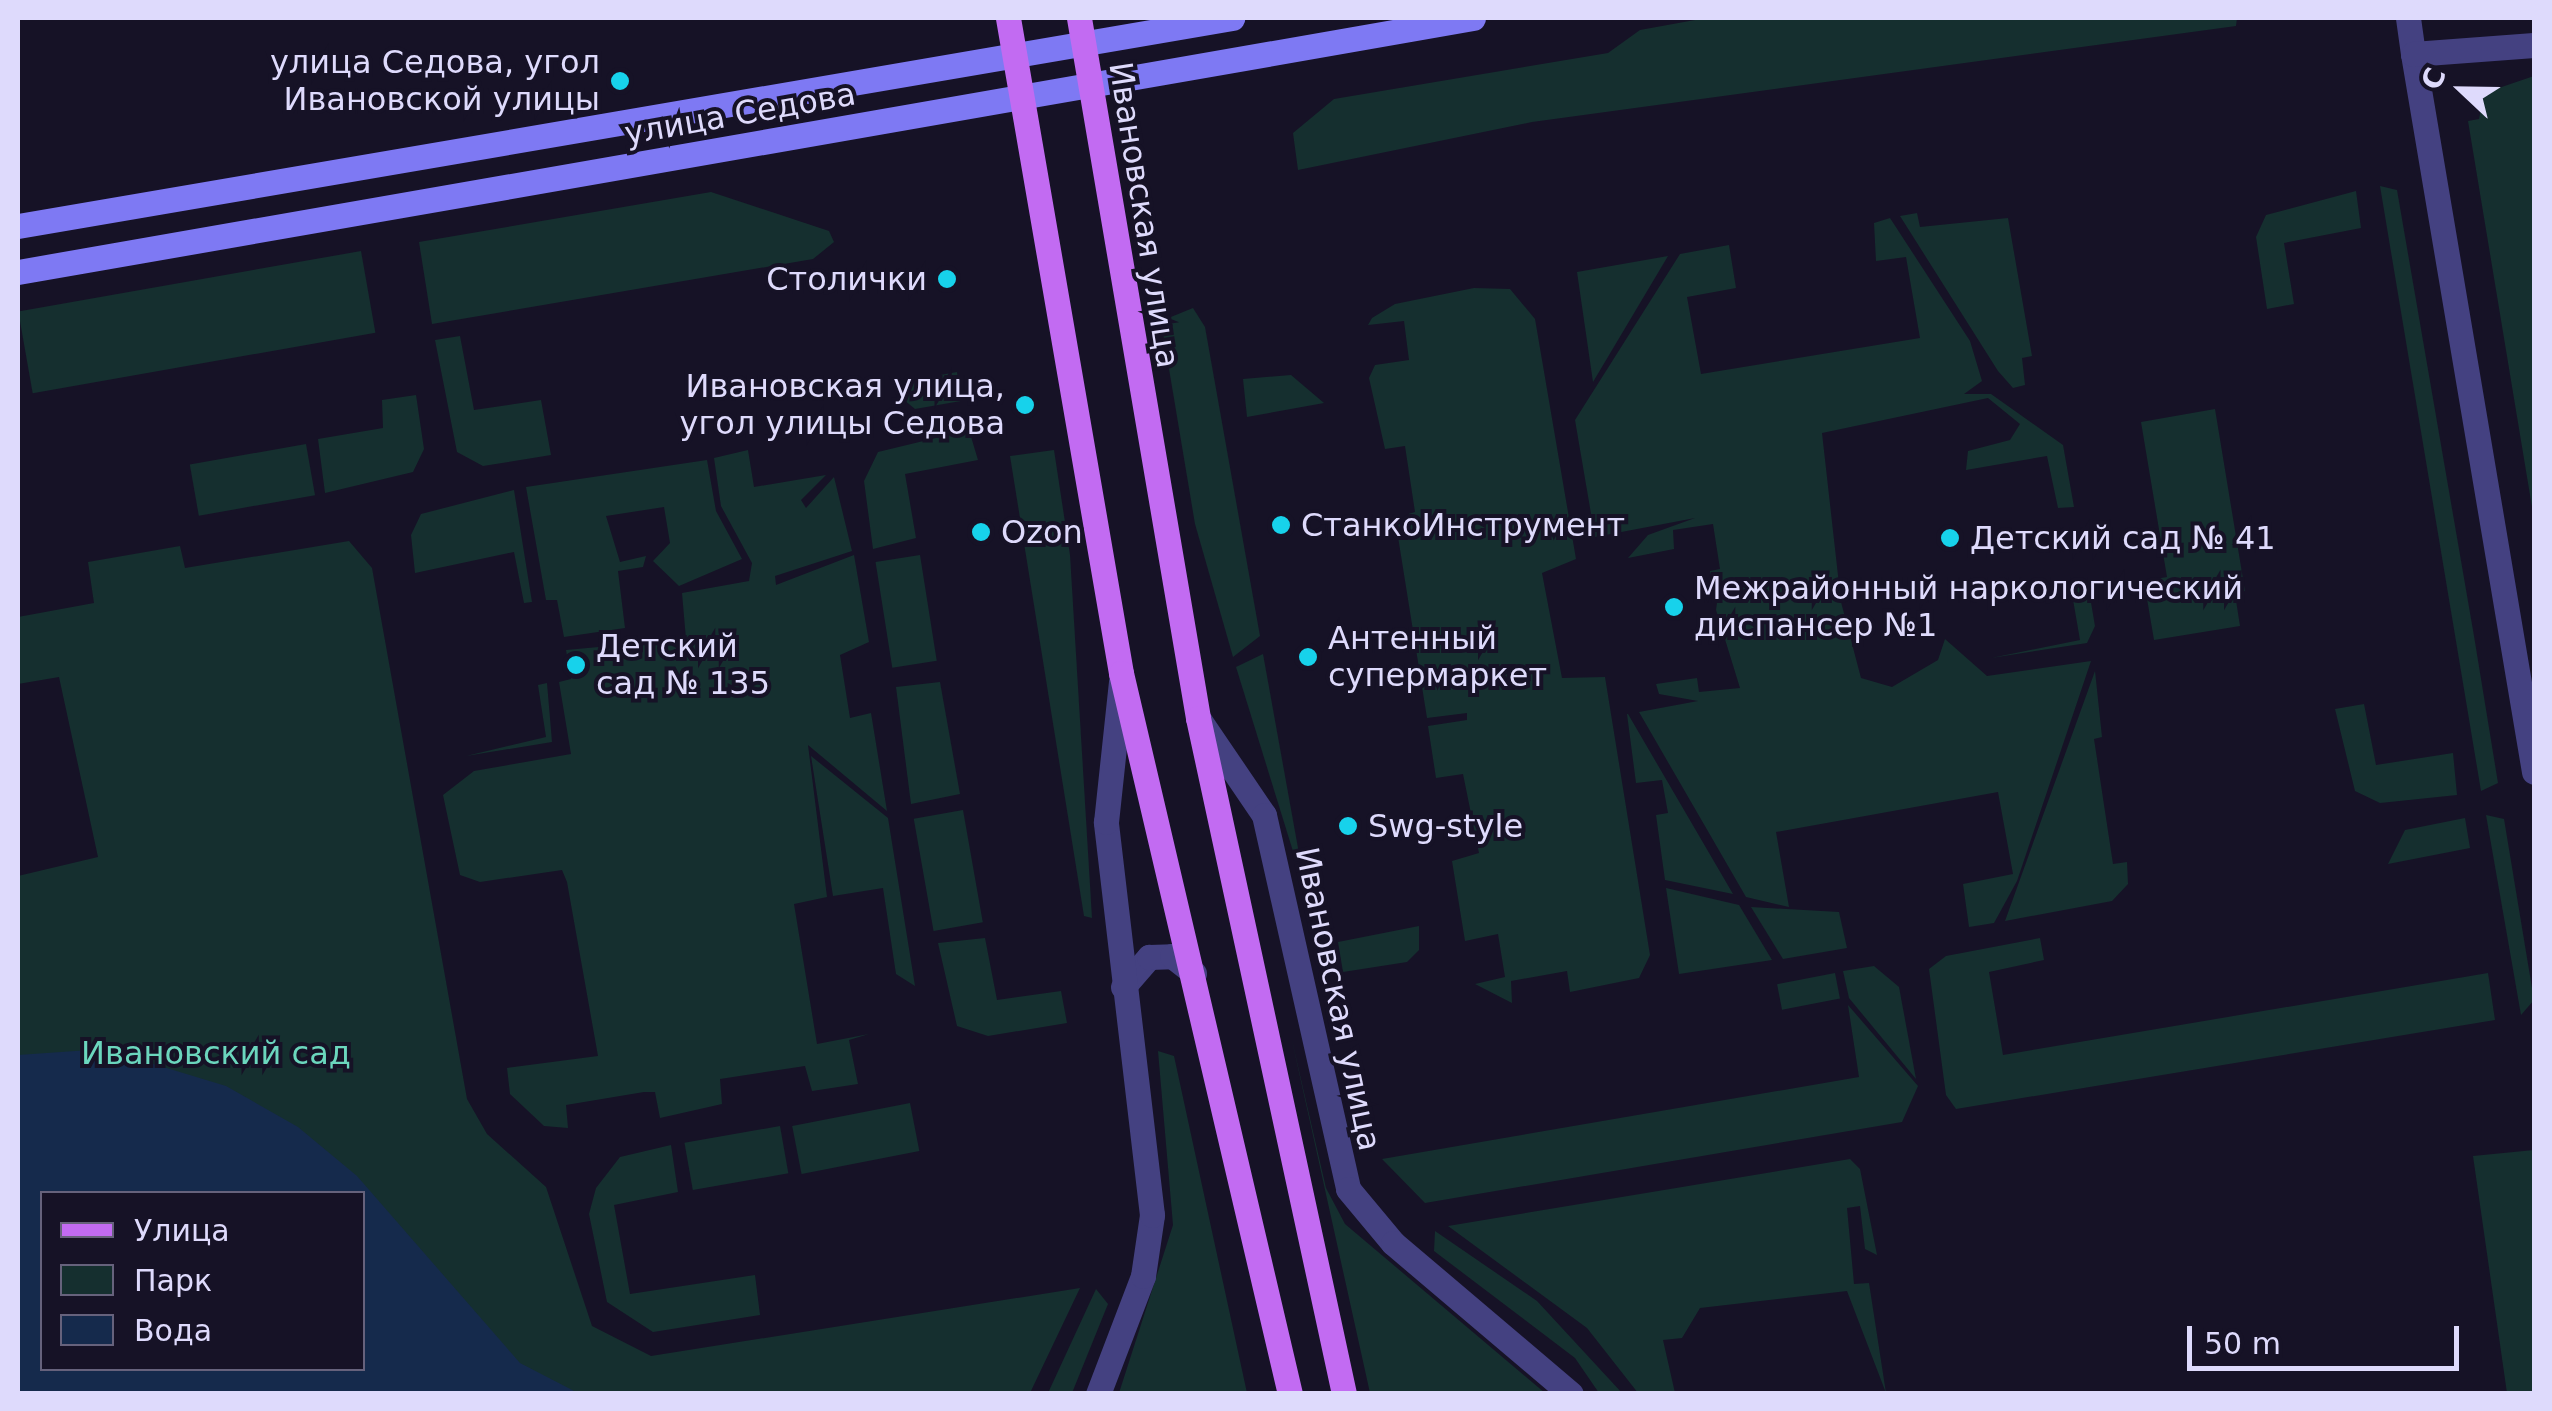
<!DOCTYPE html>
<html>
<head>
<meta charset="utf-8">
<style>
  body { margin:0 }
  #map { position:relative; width:2552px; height:1411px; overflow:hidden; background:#161226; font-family:"DejaVu Sans",sans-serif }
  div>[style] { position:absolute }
  .green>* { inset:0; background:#152f2f; transform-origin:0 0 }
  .water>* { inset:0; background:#152a4c }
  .minor>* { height:25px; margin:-12.5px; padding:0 12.5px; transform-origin:12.5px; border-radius:12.5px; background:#444181 }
  .tertiary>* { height:25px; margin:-12.5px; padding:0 12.5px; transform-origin:12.5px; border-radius:12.5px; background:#444181 }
  .secondary>* { height:25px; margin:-12.5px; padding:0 12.5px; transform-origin:12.5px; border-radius:12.5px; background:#7e79f3 }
  .primary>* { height:25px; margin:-12.5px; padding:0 12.5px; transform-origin:12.5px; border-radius:12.5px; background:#c26bf2 }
  .dots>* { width:28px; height:28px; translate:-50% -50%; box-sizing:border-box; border:5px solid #161226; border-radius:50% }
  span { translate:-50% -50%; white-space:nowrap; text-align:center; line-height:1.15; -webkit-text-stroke:8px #161226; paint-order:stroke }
  .poi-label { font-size:32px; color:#dedafc }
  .right { translate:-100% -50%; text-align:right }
  .left { translate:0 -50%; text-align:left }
  .street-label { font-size:32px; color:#dedafc }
  .park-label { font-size:32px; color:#6bd6bd }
  .frame { position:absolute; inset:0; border:20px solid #dedafc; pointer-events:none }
  .legend { position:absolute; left:40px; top:1191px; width:325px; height:180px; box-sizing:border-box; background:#161226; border:2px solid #66627c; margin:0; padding:12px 18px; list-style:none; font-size:30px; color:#dedafc }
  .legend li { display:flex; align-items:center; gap:20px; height:50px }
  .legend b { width:50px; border:2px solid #66627c }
  .north { position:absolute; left:2412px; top:40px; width:100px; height:100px; -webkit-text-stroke:8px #161226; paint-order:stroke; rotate:292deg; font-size:28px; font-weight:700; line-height:40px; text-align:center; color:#dedafc }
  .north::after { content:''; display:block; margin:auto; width:35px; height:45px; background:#dedafc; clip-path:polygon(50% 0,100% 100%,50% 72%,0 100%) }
  .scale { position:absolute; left:2187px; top:1326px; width:272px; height:45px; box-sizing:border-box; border:5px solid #dedafc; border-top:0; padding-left:12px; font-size:30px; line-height:35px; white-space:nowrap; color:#dedafc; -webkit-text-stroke:8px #161226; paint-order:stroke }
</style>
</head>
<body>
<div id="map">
  <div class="green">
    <div style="clip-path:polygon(1706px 18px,2237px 18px,2236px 26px,1532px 122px,1298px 170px,1293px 133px,1334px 99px,1608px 53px,1640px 30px)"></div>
    <div style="clip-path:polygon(2534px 76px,2534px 519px,2468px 121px,2479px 119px,2484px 93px)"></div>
    <div style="clip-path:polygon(2380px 186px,2397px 190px,2474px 636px,2498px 783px,2481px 791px)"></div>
    <div style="clip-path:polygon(2356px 191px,2361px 228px,2284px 243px,2294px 304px,2267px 309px,2256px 237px,2266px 215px)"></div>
    <div style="clip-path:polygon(711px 192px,829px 231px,834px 242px,813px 259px,432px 324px,419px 242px)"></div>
    <div style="clip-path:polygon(1917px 213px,1920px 227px,2008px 218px,2032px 356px,2022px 358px,2025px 385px,2013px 388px,1998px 371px,1900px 216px)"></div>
    <div style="clip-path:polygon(1890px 218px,1970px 341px,1982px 381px,1964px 394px,1991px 394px,2063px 445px,2074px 507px,2058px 508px,2047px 456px,1966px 470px,1968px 451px,2010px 440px,2020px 424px,1988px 398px,1822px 433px,1841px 602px,1861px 678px,1892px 687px,1938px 660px,1945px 639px,1987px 676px,2091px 661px,2017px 881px,1994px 923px,1969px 927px,1963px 884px,2013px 874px,1998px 792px,1776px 832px,1789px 907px,1746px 897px,1639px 712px,1698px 701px,1659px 694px,1656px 684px,1697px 678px,1699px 692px,1740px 688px,1716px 610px,1719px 588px,1711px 588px,1710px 571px,1720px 569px,1713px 524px,1673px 530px,1674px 549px,1628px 558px,1648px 535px,1695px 518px,1595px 537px,1575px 420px,1680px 254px,1729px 245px,1736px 288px,1687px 297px,1701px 374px,1920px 338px,1906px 257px,1876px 261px,1874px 223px)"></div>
    <div style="left:361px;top:251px;width:83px;height:348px;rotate:80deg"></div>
    <div style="clip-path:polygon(1668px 256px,1593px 382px,1577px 272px)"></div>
    <div style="clip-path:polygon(1474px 288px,1510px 289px,1535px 319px,1576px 559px,1542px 573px,1562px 678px,1605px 677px,1650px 955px,1639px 978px,1570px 992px,1567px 971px,1511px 981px,1512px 1003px,1475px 984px,1505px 977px,1498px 934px,1465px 941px,1452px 861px,1479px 853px,1463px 774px,1436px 778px,1428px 726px,1467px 720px,1467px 713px,1427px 718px,1395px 518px,1415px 512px,1405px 446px,1385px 449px,1369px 378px,1375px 365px,1409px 360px,1404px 321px,1368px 325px,1372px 318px,1395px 304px)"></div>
    <div style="clip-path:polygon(1193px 308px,1205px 327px,1260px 636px,1233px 657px,1195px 524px,1161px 321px)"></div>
    <div style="clip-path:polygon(460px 336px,474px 410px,541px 400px,551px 455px,483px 466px,457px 452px,435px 340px)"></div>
    <div style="clip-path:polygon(957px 372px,961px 401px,915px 409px,898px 395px,896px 383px)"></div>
    <div style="clip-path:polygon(1291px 375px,1324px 403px,1247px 417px,1243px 379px)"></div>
    <div style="clip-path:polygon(416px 395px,424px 449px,413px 472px,325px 493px,318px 439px,383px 428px,382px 400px)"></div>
    <div style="clip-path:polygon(2215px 409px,2245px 591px,2235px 594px,2240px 626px,2154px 640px,2144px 581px,2167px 577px,2141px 422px)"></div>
    <div style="clip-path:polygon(969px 430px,978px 460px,905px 474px,916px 538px,873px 549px,864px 481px,878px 452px)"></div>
    <div style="left:306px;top:444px;width:52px;height:118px;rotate:80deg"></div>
    <div style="clip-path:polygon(748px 450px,754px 487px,826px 475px,801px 500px,806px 508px,834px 477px,852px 551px,775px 576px,776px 585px,854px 555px,869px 642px,840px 655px,850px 718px,871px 713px,887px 811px,808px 745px,827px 897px,794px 904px,817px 1044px,869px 1034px,849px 1040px,858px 1084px,812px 1091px,805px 1066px,720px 1079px,722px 1104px,660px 1118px,655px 1092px,644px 1092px,566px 1105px,568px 1128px,544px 1126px,510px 1094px,507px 1068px,598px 1056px,567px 882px,562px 870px,480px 882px,460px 875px,443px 795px,474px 771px,571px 754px,559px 682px,571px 679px,566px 650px,686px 639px,682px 593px,749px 581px,752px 563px,721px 506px,714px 458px)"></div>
    <div style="clip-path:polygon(1054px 450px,1070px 555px,1092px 918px,1084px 916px,1010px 456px)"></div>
    <div style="clip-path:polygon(707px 460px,716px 511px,742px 559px,679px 586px,653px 561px,670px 543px,664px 507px,606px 516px,620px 562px,646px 556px,643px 567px,618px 571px,625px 628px,564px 637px,557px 600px,546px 600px,526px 487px)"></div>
    <div style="clip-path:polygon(514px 490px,532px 602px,524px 603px,514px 552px,415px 573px,411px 535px,421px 514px)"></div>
    <div style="clip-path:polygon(evenodd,349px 541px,372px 568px,467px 1099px,487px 1134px,546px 1187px,592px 1326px,651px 1356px,1080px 1288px,1030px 1393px,18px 1394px,18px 876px,98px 857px,59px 677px,18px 684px,18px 617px,94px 603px,88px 562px,180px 546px,185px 568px,349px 541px,42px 1194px,362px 1194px,362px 1368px,42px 1368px,42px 1194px)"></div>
    <div style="left:920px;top:555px;width:107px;height:45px;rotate:81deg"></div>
    <div style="clip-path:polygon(2088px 585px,2095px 626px,2087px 643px,1991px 658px,2080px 640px,2071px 588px)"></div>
    <div style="clip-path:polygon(1263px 654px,1300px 859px,1296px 861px,1236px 667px)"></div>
    <div style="clip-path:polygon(2095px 671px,2102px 737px,2094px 739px,2113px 864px,2127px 862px,2128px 884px,2112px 901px,2005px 921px)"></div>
    <div style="clip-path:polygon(940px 682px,960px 794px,911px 804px,896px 687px)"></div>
    <div style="clip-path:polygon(547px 683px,552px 742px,466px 756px,546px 737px,538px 685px)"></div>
    <div style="clip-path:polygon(2364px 704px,2376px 765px,2453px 753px,2457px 795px,2380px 803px,2355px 791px,2335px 709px)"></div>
    <div style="clip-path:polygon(1627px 714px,1628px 714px,1733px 894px,1665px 880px,1656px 815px,1668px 813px,1662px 780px,1636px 783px)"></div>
    <div style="clip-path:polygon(811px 756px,888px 818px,915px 986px,896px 974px,883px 888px,833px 896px)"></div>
    <div style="left:963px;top:810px;width:114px;height:50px;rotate:80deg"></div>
    <div style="clip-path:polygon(2486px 815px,2504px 819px,2534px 1000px,2521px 1015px)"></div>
    <div style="clip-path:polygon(2465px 818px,2470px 848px,2388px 864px,2405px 830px)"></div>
    <div style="clip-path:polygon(1666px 888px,1739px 905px,1772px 960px,1679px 974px)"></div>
    <div style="clip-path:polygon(1751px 907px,1839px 912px,1847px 948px,1783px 959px)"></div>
    <div style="clip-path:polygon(1419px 926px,1419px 950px,1407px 962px,1343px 972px,1338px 942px)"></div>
    <div style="clip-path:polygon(985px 938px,997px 1000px,1061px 991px,1067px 1023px,988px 1036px,957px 1026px,938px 943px)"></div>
    <div style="clip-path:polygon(2040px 938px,2044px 960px,1989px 972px,2003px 1055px,2488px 973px,2495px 1020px,1956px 1109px,1946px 1095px,1929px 969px,1946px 956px)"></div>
    <div style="clip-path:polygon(1874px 966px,1899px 987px,1916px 1079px,1849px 998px,1843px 971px)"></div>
    <div style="left:1835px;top:973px;width:26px;height:59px;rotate:79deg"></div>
    <div style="clip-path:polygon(1848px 1005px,1918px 1086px,1902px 1122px,1425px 1203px,1382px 1159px,1859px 1077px)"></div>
    <div style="clip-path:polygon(1291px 1036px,1326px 1188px,1345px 1224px,1545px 1393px,1370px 1393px)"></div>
    <div style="clip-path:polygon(1158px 1051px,1174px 1056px,1247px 1393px,1119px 1393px,1173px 1225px)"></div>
    <div style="left:910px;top:1103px;width:49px;height:120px;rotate:79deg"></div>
    <div style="left:780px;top:1126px;width:48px;height:97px;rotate:80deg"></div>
    <div style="clip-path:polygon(671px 1145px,678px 1192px,614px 1205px,630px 1294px,755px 1275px,760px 1315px,653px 1332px,607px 1302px,589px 1214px,596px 1188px,620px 1157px)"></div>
    <div style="clip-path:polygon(2534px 1150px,2534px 1393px,2507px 1393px,2473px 1156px)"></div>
    <div style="clip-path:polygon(1850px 1159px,1860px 1169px,1877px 1255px,1865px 1249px,1860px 1206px,1847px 1208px,1854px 1284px,1869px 1283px,1886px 1393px,1847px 1291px,1700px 1308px,1682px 1338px,1663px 1340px,1675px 1393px,1638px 1393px,1587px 1328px,1448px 1226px)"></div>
    <div style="clip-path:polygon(1435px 1231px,1537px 1301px,1622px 1393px,1599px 1393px,1575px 1358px,1434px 1251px)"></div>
    <div style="clip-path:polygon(1096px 1289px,1108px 1304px,1072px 1393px,1048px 1393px)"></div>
  </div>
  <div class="water">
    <div style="clip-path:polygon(evenodd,104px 1049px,226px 1086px,298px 1127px,357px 1176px,520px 1363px,578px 1393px,18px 1393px,18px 1055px,104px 1049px,42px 1194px,362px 1194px,362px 1368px,42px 1368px,42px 1194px)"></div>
  </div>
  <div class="minor">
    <div style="left:2413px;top:54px;width:728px;rotate:80.43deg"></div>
  </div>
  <div class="tertiary">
    <div style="left:2408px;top:18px;width:36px;rotate:82deg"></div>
    <div style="left:2413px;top:54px;width:121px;rotate:-4.3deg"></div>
    <div style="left:1198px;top:718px;width:117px;rotate:55.8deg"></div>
    <div style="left:1264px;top:815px;width:383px;rotate:77.3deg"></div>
    <div style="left:1348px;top:1189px;width:70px;rotate:50.2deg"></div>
    <div style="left:1393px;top:1243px;width:233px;rotate:40.3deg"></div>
    <div style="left:1123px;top:987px;width:40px;rotate:-49deg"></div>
    <div style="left:1149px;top:957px;width:23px;rotate:-2deg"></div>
    <div style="left:1172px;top:956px;width:28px;rotate:38deg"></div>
    <div style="left:1098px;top:1394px;width:126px;rotate:-69.1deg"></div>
    <div style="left:1143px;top:1276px;width:62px;rotate:-81.6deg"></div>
    <div style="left:1152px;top:1215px;width:396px;rotate:-96.7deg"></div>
    <div style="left:1106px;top:822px;width:142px;rotate:-83.9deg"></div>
  </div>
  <div class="secondary">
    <div style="left:18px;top:226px;width:1232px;rotate:-9.72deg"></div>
    <div style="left:18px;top:272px;width:1477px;rotate:-9.9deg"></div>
  </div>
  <div class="primary">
    <div style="left:1008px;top:18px;width:665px;rotate:80.21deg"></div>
    <div style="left:1121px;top:673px;width:741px;rotate:76.81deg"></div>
    <div style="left:1079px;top:18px;width:710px;rotate:80.35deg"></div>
    <div style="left:1198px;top:718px;width:692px;rotate:77.81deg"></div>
  </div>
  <div class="dots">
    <div style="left:620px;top:81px;background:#17d2eb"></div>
    <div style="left:947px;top:279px;background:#17d2eb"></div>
    <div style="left:1025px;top:405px;background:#17d2eb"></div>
    <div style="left:1281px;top:525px;background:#17d2eb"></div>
    <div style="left:981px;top:532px;background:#17d2eb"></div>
    <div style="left:1950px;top:538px;background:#17d2eb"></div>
    <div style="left:1674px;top:607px;background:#17d2eb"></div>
    <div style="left:1308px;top:657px;background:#17d2eb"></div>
    <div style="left:576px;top:665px;background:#17d2eb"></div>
    <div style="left:1348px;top:826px;background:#17d2eb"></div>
  </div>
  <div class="poi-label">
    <span class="right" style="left:600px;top:81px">улица Седова, угол<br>Ивановской улицы</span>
    <span class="right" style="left:927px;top:279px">Столички</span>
    <span class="right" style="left:1005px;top:405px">Ивановская улица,<br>угол улицы Седова</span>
    <span class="left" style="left:1301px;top:525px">СтанкоИнструмент</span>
    <span class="left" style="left:1001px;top:532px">Ozon</span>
    <span class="left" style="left:1970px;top:538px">Детский сад № 41</span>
    <span class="left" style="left:1694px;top:607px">Межрайонный наркологический<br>диспансер №1</span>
    <span class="left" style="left:1328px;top:657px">Антенный<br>супермаркет</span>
    <span class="left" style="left:596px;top:665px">Детский<br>сад № 135</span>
    <span class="left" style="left:1368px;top:826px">Swg-style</span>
  </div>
  <div class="street-label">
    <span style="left:740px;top:114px;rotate:-10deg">улица Седова</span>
    <span style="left:1144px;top:215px;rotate:81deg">Ивановская улица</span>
    <span style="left:1338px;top:999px;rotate:78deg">Ивановская улица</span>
  </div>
  <div class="park-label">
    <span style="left:216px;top:1053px">Ивановский сад</span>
  </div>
  <div class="frame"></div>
  <ul class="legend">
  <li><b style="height:12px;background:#c26bf2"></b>Улица</li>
  <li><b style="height:28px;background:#152f2f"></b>Парк</li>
  <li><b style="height:28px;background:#152a4c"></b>Вода</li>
  </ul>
  <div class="north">С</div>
  <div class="scale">50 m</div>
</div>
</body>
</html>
